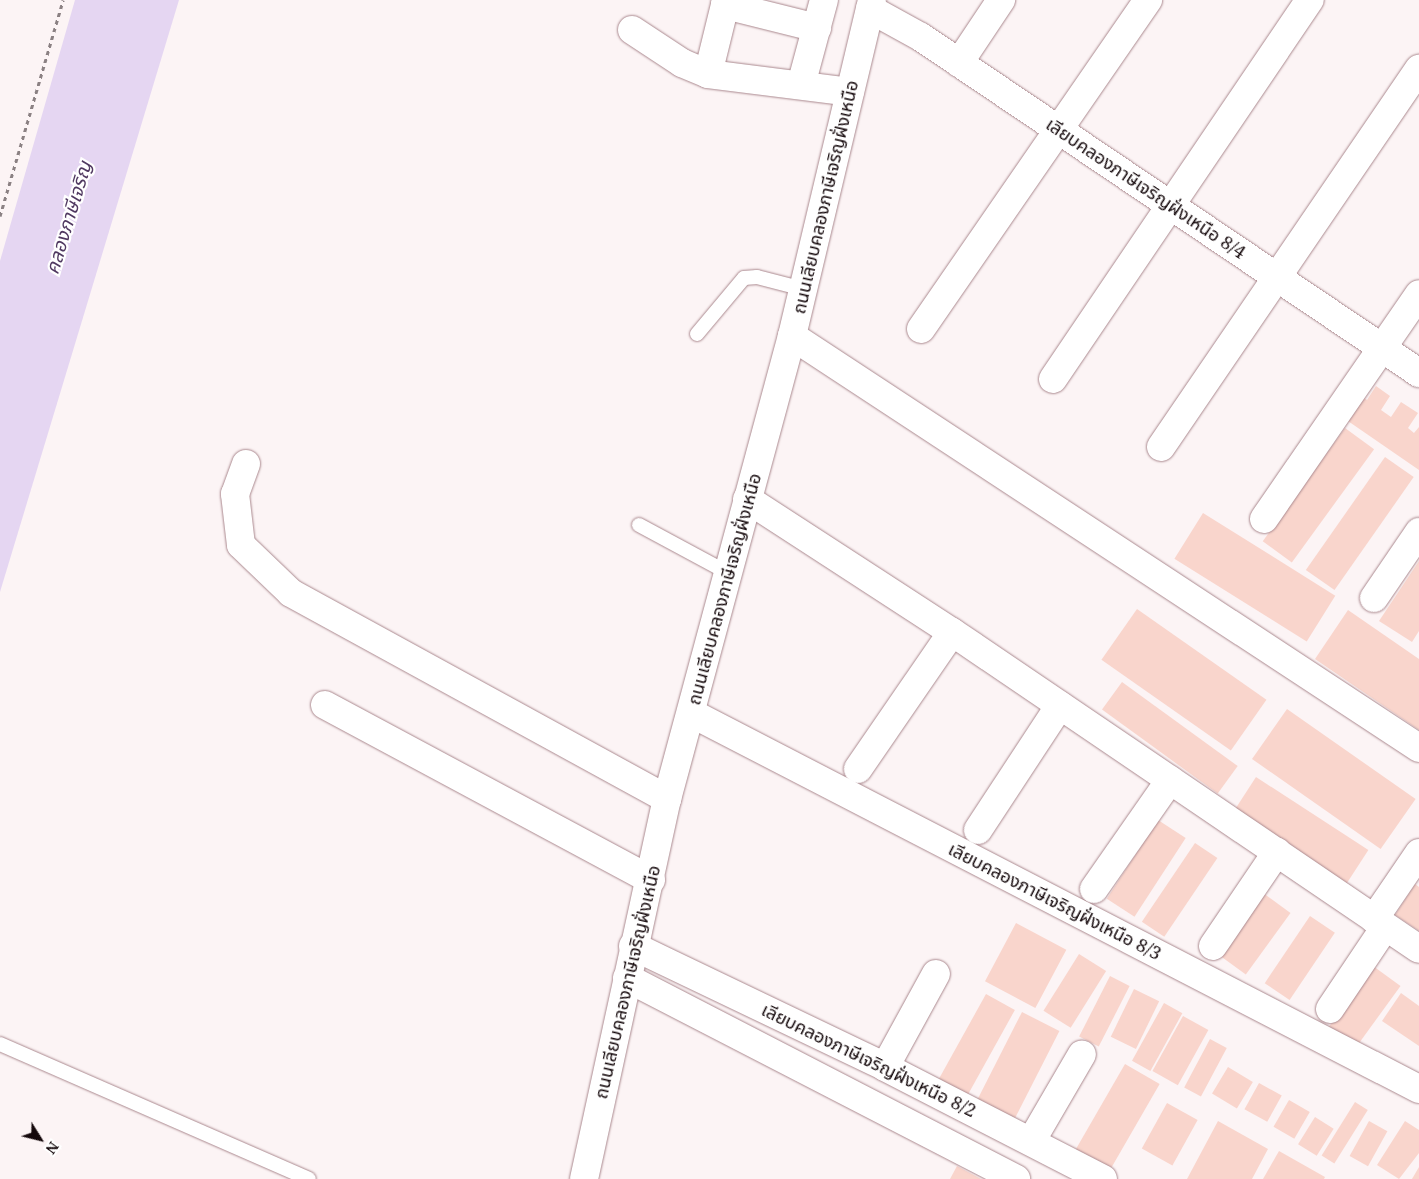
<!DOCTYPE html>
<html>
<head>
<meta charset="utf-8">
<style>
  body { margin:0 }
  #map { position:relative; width:1419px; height:1179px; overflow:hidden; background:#fcf4f5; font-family:"Noto Serif","Noto Sans Thai",serif }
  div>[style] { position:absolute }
  .water>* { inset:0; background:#e5d6f2 }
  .building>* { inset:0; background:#f9d5cc; transform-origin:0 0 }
  .path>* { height:3px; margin-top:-1.5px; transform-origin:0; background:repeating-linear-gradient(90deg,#8b8183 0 4px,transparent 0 8px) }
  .roads { filter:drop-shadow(0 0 1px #aa888e) drop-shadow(0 0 1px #aa888e) }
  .lane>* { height:14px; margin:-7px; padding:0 7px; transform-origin:7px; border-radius:7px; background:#fff }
  .street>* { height:28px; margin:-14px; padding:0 14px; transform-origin:14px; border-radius:14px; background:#fff }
  .secondary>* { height:28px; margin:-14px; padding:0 14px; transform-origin:14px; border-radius:14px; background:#fff }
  span { translate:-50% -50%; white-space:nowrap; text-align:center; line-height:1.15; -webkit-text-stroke:4.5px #fff; paint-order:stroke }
  .street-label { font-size:18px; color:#14080b }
  .water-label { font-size:19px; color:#503961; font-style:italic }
  .north { position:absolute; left:15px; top:1114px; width:50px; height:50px; -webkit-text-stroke:4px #fff; paint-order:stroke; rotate:126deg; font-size:14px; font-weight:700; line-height:20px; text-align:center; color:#14080b }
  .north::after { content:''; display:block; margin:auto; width:18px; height:22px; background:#14080b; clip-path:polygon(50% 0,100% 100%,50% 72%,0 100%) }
</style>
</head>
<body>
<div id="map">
  <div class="water">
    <div style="clip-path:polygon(75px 0,179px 0,0 592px,0 261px)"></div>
  </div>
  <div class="building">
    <div style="clip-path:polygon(1376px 386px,1390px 396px,1381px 410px,1391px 417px,1401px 402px,1418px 413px,1408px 428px,1414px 433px,1419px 427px,1419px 470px,1345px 419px,1361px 396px,1367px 400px)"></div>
    <div style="left:1345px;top:428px;width:36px;height:140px;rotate:36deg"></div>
    <div style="left:1385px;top:457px;width:35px;height:138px;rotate:35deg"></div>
    <div style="left:1203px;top:513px;width:156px;height:54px;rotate:32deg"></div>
    <div style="clip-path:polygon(1419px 561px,1419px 631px,1412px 642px,1379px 621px)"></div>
    <div style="left:1137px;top:609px;width:158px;height:62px;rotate:35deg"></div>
    <div style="clip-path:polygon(1348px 610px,1419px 659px,1419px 730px,1315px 659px)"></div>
    <div style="left:1122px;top:682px;width:143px;height:34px;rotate:36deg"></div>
    <div style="left:1287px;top:709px;width:157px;height:61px;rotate:35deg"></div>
    <div style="left:1256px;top:777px;width:134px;height:42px;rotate:33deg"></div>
    <div style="left:1158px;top:820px;width:33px;height:94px;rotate:33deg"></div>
    <div style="left:1195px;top:843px;width:27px;height:95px;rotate:34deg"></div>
    <div style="clip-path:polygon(1415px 884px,1419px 887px,1419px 931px,1395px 915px)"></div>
    <div style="left:1263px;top:893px;width:34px;height:76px;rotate:36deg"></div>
    <div style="left:1310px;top:916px;width:30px;height:81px;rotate:34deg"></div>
    <div style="left:1016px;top:923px;width:57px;height:66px;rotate:28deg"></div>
    <div style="left:1079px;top:954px;width:32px;height:67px;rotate:32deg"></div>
    <div style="left:1373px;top:966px;width:34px;height:75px;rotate:36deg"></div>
    <div style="left:1110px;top:976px;width:22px;height:68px;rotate:27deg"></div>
    <div style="left:1134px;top:989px;width:28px;height:53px;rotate:26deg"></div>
    <div style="clip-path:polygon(1401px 993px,1419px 1006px,1419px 1046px,1382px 1021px)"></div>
    <div style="left:986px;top:994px;width:33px;height:105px;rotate:29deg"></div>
    <div style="left:1164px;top:1003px;width:21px;height:66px;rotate:29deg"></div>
    <div style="left:1022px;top:1012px;width:42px;height:104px;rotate:27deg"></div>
    <div style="left:1183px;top:1016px;width:29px;height:63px;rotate:29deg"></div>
    <div style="left:1210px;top:1039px;width:19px;height:55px;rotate:28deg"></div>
    <div style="left:1125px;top:1064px;width:40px;height:105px;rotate:30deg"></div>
    <div style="left:1228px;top:1067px;width:29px;height:31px;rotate:31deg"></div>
    <div style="left:1259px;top:1083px;width:26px;height:30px;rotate:29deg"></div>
    <div style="left:1289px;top:1100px;width:24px;height:31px;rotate:30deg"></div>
    <div style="left:1355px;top:1102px;width:15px;height:63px;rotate:32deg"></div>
    <div style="left:1167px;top:1103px;width:35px;height:52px;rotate:29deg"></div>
    <div style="left:1315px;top:1117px;width:22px;height:32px;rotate:32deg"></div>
    <div style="clip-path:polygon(1218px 1121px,1268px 1149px,1252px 1179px,1187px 1179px)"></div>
    <div style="left:1369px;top:1121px;width:21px;height:40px;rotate:29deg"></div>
    <div style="clip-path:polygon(1405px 1121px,1419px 1130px,1419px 1153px,1399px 1179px,1377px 1165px)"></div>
    <div style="clip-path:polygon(1279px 1151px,1325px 1177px,1324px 1179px,1263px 1179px)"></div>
    <div style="clip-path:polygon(957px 1166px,981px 1179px,950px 1179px)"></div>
    <div style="clip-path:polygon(1419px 1167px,1419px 1179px,1412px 1179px)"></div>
  </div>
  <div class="path">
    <div style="left:0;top:216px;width:225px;rotate:-73.7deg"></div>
  </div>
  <div class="roads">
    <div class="lane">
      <div style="left:697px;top:334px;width:73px;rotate:-50deg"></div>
      <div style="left:744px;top:278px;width:13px;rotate:-4deg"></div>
      <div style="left:757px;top:277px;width:48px;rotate:14.6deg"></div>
      <div style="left:639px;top:525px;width:101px;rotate:28.3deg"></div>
      <div style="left:0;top:1044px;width:337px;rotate:23.6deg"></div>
    </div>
    <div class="street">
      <div style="left:726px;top:0;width:5px;rotate:101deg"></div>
      <div style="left:725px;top:5px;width:95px;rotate:14deg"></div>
      <div style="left:870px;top:9px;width:58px;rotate:28.8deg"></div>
      <div style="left:921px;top:37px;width:601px;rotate:34.01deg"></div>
      <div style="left:632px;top:30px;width:60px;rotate:33.4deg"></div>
      <div style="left:682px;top:63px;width:28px;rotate:23deg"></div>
      <div style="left:708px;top:74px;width:143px;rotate:7.2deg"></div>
      <div style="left:959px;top:63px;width:76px;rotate:-56.3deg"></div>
      <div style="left:708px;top:74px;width:71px;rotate:-76.2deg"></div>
      <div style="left:801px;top:85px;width:88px;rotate:-74.9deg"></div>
      <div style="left:921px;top:329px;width:400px;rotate:-55.4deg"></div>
      <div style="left:792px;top:336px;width:750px;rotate:33.31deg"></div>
      <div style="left:1053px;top:379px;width:458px;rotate:-55.9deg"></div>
      <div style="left:1161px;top:447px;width:458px;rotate:-55.7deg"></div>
      <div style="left:246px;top:464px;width:32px;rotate:110deg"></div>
      <div style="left:235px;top:494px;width:51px;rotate:83.3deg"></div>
      <div style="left:241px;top:545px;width:69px;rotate:43.8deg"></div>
      <div style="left:291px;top:593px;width:429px;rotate:28.7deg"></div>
      <div style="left:747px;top:499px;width:244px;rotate:33deg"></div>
      <div style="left:952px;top:632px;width:564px;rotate:34.17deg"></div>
      <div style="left:1264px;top:519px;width:273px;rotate:-55.4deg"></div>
      <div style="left:1374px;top:598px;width:80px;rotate:-55.7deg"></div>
      <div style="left:325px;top:705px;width:370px;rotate:28.2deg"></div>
      <div style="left:691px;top:713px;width:819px;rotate:27.32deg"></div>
      <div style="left:858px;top:769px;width:166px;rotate:-55.5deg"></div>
      <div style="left:978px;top:830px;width:149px;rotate:-56.7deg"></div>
      <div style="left:1094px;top:889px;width:133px;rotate:-55.1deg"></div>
      <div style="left:1374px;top:919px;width:80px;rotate:-55.7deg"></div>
      <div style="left:633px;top:946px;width:280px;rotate:25.6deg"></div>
      <div style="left:885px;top:1067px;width:245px;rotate:27.2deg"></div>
      <div style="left:1213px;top:946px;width:114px;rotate:-55.8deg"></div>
      <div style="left:627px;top:978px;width:438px;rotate:27.3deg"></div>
      <div style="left:1330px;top:1009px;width:99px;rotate:-56.1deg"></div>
      <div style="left:885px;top:1067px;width:106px;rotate:-61.3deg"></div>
      <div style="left:1032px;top:1140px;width:99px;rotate:-59.8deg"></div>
    </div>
    <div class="secondary">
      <div style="left:584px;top:1179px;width:389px;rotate:-77.7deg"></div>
      <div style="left:667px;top:799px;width:480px;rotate:-74.9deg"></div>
      <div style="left:792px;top:336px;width:345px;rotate:-76.6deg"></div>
    </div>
  </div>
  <div class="street-label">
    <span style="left:1146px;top:188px;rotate:34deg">เลียบคลองภาษีเจริญฝั่งเหนือ 8/4</span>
    <span style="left:825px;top:197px;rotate:-77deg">ถนนเลียบคลองภาษีเจริญฝั่งเหนือ</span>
    <span style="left:724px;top:589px;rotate:-75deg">ถนนเลียบคลองภาษีเจริญฝั่งเหนือ</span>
    <span style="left:1055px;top:901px;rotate:27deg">เลียบคลองภาษีเจริญฝั่งเหนือ 8/3</span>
    <span style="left:627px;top:982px;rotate:-77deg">ถนนเลียบคลองภาษีเจริญฝั่งเหนือ</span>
    <span style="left:869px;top:1060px;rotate:26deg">เลียบคลองภาษีเจริญฝั่งเหนือ 8/2</span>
  </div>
  <div class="water-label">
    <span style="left:69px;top:218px;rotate:-73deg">คลองภาษีเจริญ</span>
  </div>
  <div class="north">N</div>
</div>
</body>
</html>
